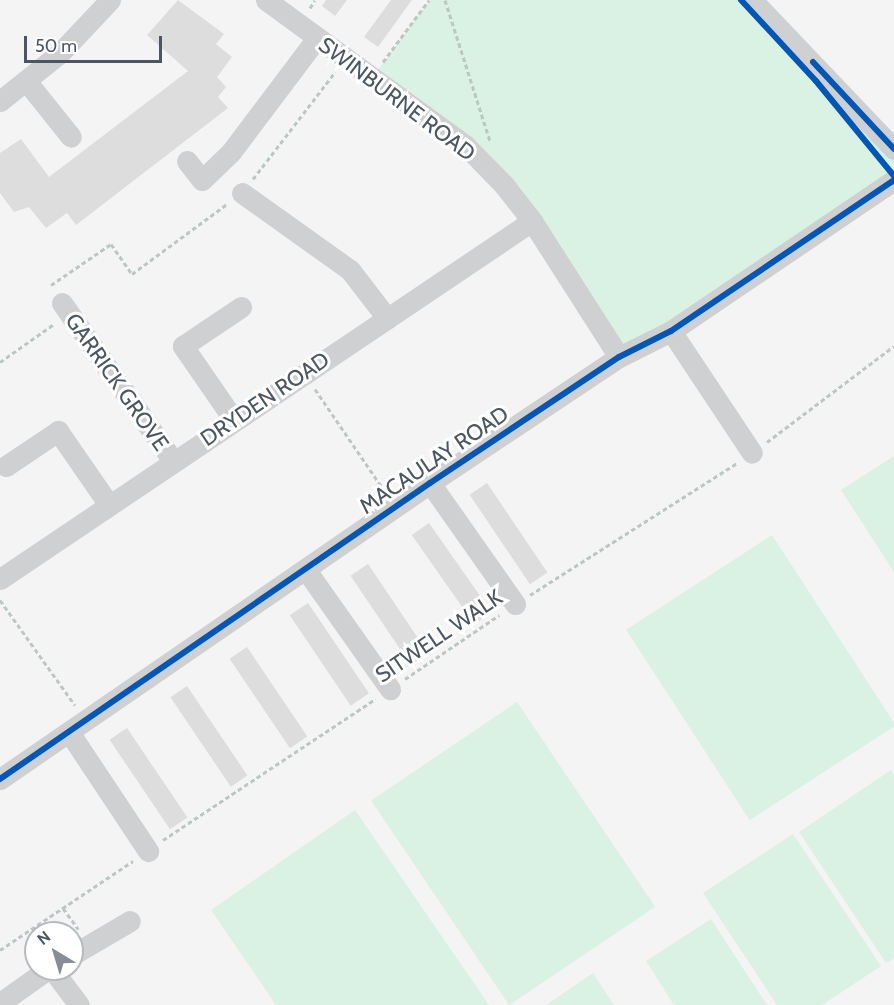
<!DOCTYPE html>
<html>
<head>
<meta charset="utf-8">
<style>
  body { margin:0 }
  #map { position:relative; width:894px; height:1005px; overflow:hidden; background:#f4f4f4; font-family:Cabin,sans-serif }
  div>[style] { position:absolute }
  .green>* { inset:0; background:#d9f2e3; transform-origin:0 0 }
  .building>* { inset:0; background:#ddddde; transform-origin:0 0 }
  .path>* { height:3px; margin-top:-1.5px; transform-origin:0; background:repeating-linear-gradient(90deg,#bcc7c4 0 4.5px,transparent 0 7.5px) }
  .minor>* { height:21px; margin:-10.5px; padding:0 10.5px; transform-origin:10.5px; border-radius:10.5px; background:#ced0d2 }
  .cycleway>* { height:6px; margin:-3px; padding:0 3px; transform-origin:3px; border-radius:3px; background:#0057b8 }
  span { translate:-50% -50%; white-space:nowrap; text-align:center; line-height:1.15; -webkit-text-stroke:6px #fff; paint-order:stroke }
  .street-label { font-size:22px; color:#4a5661 }
  .north { position:absolute; left:24px; top:921px; width:60px; height:60px; box-sizing:border-box; background:#fff; border:2px solid #b7bbc0; border-radius:50%; rotate:322deg; font-size:16px; font-weight:700; line-height:24px; text-align:center; color:#4a5661 }
  .north::after { content:''; display:block; margin:auto; width:21px; height:27px; background:#868d94; clip-path:polygon(50% 0,100% 100%,50% 72%,0 100%) }
  .scale { position:absolute; left:24px; top:36px; width:138px; height:27px; box-sizing:border-box; border:3px solid #4a5661; border-top:0; padding-left:8px; font-size:18px; line-height:21px; white-space:nowrap; color:#4a5661; -webkit-text-stroke:4px #fff; paint-order:stroke }
</style>
</head>
<body>
<div id="map">
  <div class="green">
    <div style="clip-path:polygon(429px 0,752px 0,894px 149px,894px 180px,619px 357px,465px 145px,372px 78px)"></div>
    <div style="clip-path:polygon(894px 456px,894px 572px,841px 490px)"></div>
    <div style="left:772px;top:535px;width:227px;height:174px;rotate:57deg"></div>
    <div style="left:517px;top:702px;width:247px;height:176px;rotate:56deg"></div>
    <div style="clip-path:polygon(891px 770px,894px 775px,894px 958px,886px 963px,799px 832px)"></div>
    <div style="clip-path:polygon(355px 810px,489px 1005px,276px 1005px,211px 910px)"></div>
    <div style="clip-path:polygon(793px 834px,881px 966px,822px 1005px,777px 1005px,703px 893px)"></div>
    <div style="clip-path:polygon(711px 919px,767px 1005px,674px 1005px,646px 961px)"></div>
    <div style="clip-path:polygon(593px 973px,614px 1005px,546px 1005px)"></div>
  </div>
  <div class="building">
    <div style="clip-path:polygon(178px 0,224px 34px,216px 44px,232px 57px,217px 77px,226px 87px,218px 97px,228px 108px,76px 225px,67px 213px,46px 228px,29px 207px,14px 212px,0 193px,0 153px,21px 139px,49px 177px,188px 71px,147px 35px)"></div>
    <div style="clip-path:polygon(326px 0,347px 0,335px 16px,322px 6px)"></div>
    <div style="clip-path:polygon(391px 0,412px 0,378px 47px,364px 37px)"></div>
    <div style="left:487px;top:483px;width:108px;height:21px;rotate:56deg"></div>
    <div style="left:429px;top:523px;width:109px;height:21px;rotate:55deg"></div>
    <div style="left:368px;top:564px;width:108px;height:21px;rotate:56deg"></div>
    <div style="left:308px;top:603px;width:109px;height:22px;rotate:56deg"></div>
    <div style="left:247px;top:647px;width:108px;height:21px;rotate:56deg"></div>
    <div style="left:187px;top:686px;width:108px;height:20px;rotate:56deg"></div>
    <div style="left:127px;top:728px;width:108px;height:21px;rotate:56deg"></div>
  </div>
  <div class="path">
    <div style="left:445px;top:0;width:148px;rotate:72.3deg"></div>
    <div style="left:310px;top:8px;width:9px;rotate:-58deg"></div>
    <div style="left:383px;top:62px;width:77px;rotate:-53.4deg"></div>
    <div style="left:253px;top:179px;width:135px;rotate:-52.5deg"></div>
    <div style="left:51px;top:285px;width:73px;rotate:-34.3deg"></div>
    <div style="left:111px;top:244px;width:37px;rotate:55deg"></div>
    <div style="left:132px;top:274px;width:118px;rotate:-36.4deg"></div>
    <div style="left:0;top:362px;width:66px;rotate:-35.1deg"></div>
    <div style="left:315px;top:389px;width:122px;rotate:55.7deg"></div>
    <div style="left:767px;top:442px;width:159px;rotate:-37.1deg"></div>
    <div style="left:530px;top:595px;width:246px;rotate:-32.5deg"></div>
    <div style="left:0;top:600px;width:129px;rotate:54.5deg"></div>
    <div style="left:405px;top:679px;width:114px;rotate:-34.2deg"></div>
    <div style="left:163px;top:840px;width:255px;rotate:-33.6deg"></div>
    <div style="left:63px;top:908px;width:26px;rotate:54deg"></div>
    <div style="left:0;top:950px;width:160px;rotate:-33.8deg"></div>
  </div>
  <div class="minor">
    <div style="left:266px;top:0;width:246px;rotate:36.1deg"></div>
    <div style="left:465px;top:145px;width:56px;rotate:45.7deg"></div>
    <div style="left:504px;top:185px;width:46px;rotate:52.1deg"></div>
    <div style="left:532px;top:221px;width:161px;rotate:57.4deg"></div>
    <div style="left:752px;top:0;width:206px;rotate:46.4deg"></div>
    <div style="left:27px;top:82px;width:70px;rotate:51.3deg"></div>
    <div style="left:0;top:101px;width:77px;rotate:-38.7deg"></div>
    <div style="left:60px;top:53px;width:73px;rotate:-46.7deg"></div>
    <div style="left:187px;top:161px;width:24px;rotate:52deg"></div>
    <div style="left:202px;top:180px;width:40px;rotate:-44deg"></div>
    <div style="left:231px;top:152px;width:143px;rotate:-53deg"></div>
    <div style="left:242px;top:193px;width:133px;rotate:35.5deg"></div>
    <div style="left:350px;top:270px;width:61px;rotate:52.4deg"></div>
    <div style="left:62px;top:303px;width:193px;rotate:54.9deg"></div>
    <div style="left:671px;top:331px;width:146px;rotate:56.4deg"></div>
    <div style="left:234px;top:420px;width:90px;rotate:-124.6deg"></div>
    <div style="left:183px;top:346px;width:70px;rotate:-33.9deg"></div>
    <div style="left:6px;top:466px;width:63px;rotate:-33.9deg"></div>
    <div style="left:58px;top:431px;width:90px;rotate:55.4deg"></div>
    <div style="left:430px;top:483px;width:148px;rotate:54.9deg"></div>
    <div style="left:306px;top:570px;width:146px;rotate:54.8deg"></div>
    <div style="left:0;top:579px;width:641px;rotate:-33.94deg"></div>
    <div style="left:69px;top:732px;width:143px;rotate:56.4deg"></div>
    <div style="left:0;top:779px;width:522px;rotate:-34.54deg"></div>
    <div style="left:430px;top:483px;width:227px;rotate:-33.7deg"></div>
    <div style="left:619px;top:357px;width:58px;rotate:-26.6deg"></div>
    <div style="left:671px;top:331px;width:269px;rotate:-34.1deg"></div>
    <div style="left:72px;top:955px;width:67px;rotate:-30.4deg"></div>
    <div style="left:52px;top:969px;width:45px;rotate:53.1deg"></div>
    <div style="left:0;top:1003px;width:59px;rotate:-35.3deg"></div>
  </div>
  <div class="cycleway">
    <div style="left:741px;top:0;width:110px;rotate:47.2deg"></div>
    <div style="left:816px;top:81px;width:123px;rotate:50.6deg"></div>
    <div style="left:813px;top:62px;width:119px;rotate:47deg"></div>
    <div style="left:0;top:779px;width:522px;rotate:-34.54deg"></div>
    <div style="left:430px;top:483px;width:227px;rotate:-33.7deg"></div>
    <div style="left:619px;top:357px;width:58px;rotate:-26.6deg"></div>
    <div style="left:671px;top:331px;width:269px;rotate:-34.1deg"></div>
  </div>
  <div class="street-label">
    <span style="left:397px;top:99px;rotate:37deg">SWINBURNE ROAD</span>
    <span style="left:117px;top:382px;rotate:55deg">GARRICK GROVE</span>
    <span style="left:265px;top:399px;rotate:-34deg">DRYDEN ROAD</span>
    <span style="left:434px;top:460px;rotate:-34deg">MACAULAY ROAD</span>
    <span style="left:439px;top:636px;rotate:-34deg">SITWELL WALK</span>
  </div>
  <div class="north">N</div>
  <div class="scale">50 m</div>
</div>
</body>
</html>
